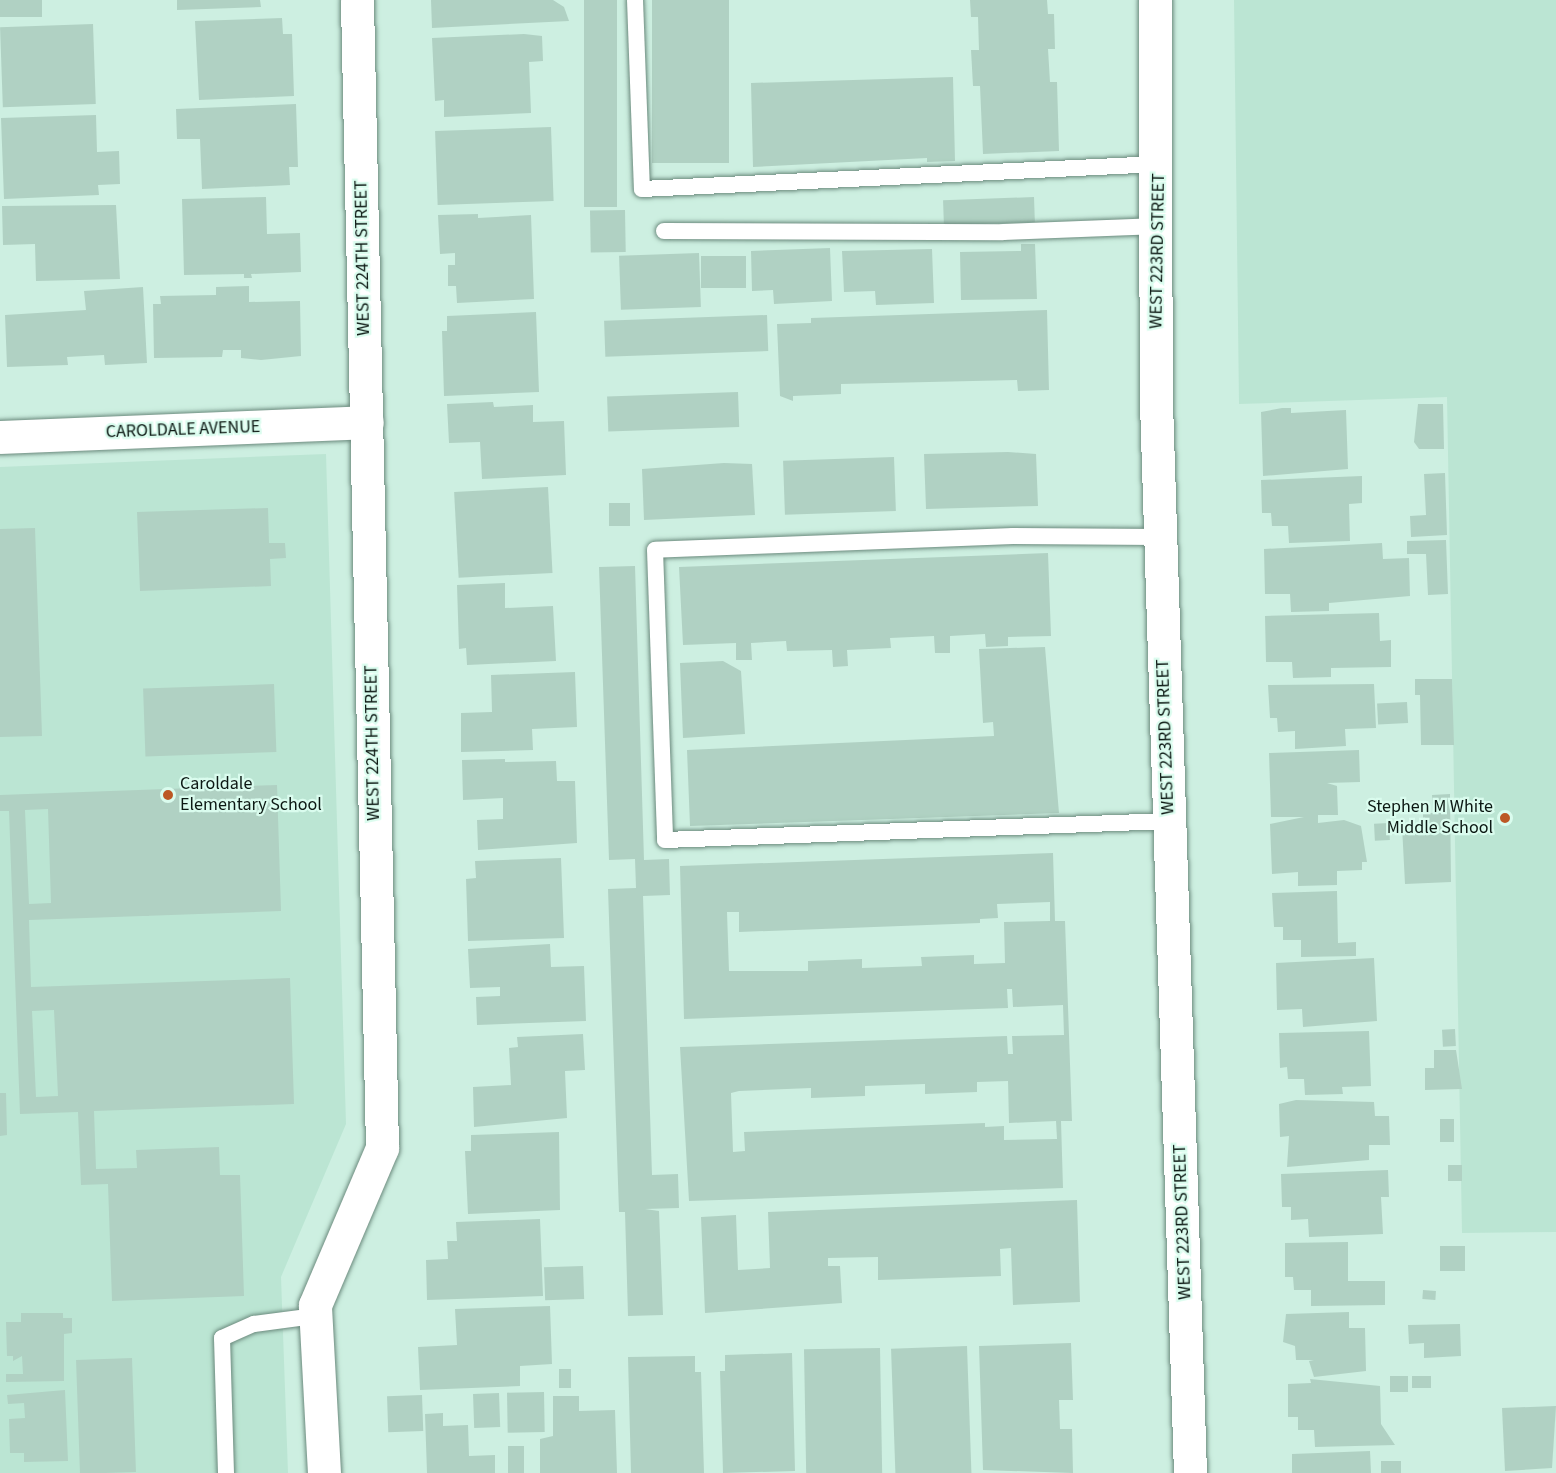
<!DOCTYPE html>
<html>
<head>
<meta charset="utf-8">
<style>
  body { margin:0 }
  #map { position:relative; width:1556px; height:1473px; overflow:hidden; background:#cdefe1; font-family:"Source Sans 3",sans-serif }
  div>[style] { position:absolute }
  .built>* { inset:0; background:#bbe5d3 }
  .building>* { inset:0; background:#b0d1c3; transform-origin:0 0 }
  .roads { filter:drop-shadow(0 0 2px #6b8a7d) drop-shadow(0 0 2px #6b8a7d) }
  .service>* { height:16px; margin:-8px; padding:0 8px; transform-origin:8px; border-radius:8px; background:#fff }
  .minor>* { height:33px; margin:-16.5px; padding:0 16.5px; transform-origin:16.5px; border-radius:16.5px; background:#fff }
  .secondary>* { height:33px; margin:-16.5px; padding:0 16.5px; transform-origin:16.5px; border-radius:16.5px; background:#fff }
  .dots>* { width:16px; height:16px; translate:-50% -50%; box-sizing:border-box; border:3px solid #dafcee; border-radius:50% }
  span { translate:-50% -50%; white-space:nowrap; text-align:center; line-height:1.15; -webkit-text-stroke:4.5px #dafcee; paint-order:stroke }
  .street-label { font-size:18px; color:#0c1813 }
  .poi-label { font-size:18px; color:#0c1813 }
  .left { translate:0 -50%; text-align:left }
  .right { translate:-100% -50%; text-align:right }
</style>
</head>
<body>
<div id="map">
  <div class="built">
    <div style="clip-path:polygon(1234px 0,1556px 0,1556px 1232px,1462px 1233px,1447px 397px,1239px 404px)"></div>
    <div style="clip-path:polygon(326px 454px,346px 1124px,281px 1277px,288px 1473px,0 1473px,0 467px)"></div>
  </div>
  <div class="building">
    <div style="left:0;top:0;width:42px;height:17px"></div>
    <div style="clip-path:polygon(177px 0,260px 0,261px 7px,177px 10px)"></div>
    <div style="clip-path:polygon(431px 0,553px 0,564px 7px,569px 21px,432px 28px)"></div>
    <div style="left:584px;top:0;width:33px;height:207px"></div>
    <div style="left:652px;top:0;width:77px;height:163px"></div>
    <div style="clip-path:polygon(970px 0,1047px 0,1048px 14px,1054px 14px,1055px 49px,1048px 49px,1050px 82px,1057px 82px,1059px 151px,983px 154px,980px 86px,973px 86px,971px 50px,979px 50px,978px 17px,971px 17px)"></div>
    <div style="clip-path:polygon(282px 18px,283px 34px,292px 34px,294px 96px,199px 100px,195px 21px)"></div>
    <div style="left:93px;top:24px;width:80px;height:93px;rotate:88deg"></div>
    <div style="clip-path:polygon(524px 34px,542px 36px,543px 61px,529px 62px,531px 113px,444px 117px,444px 100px,435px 101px,432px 38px)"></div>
    <div style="clip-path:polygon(953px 77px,955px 161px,927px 162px,927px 158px,753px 167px,751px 83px)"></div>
    <div style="clip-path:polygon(296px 104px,298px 167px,289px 167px,290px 185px,202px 189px,200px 139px,177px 139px,176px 109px)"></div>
    <div style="clip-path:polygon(96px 115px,97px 152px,119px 151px,120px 184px,98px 185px,99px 195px,4px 199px,1px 118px)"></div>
    <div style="left:551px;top:127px;width:74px;height:116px;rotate:88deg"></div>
    <div style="clip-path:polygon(266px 197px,267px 234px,300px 233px,301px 272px,251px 274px,252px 278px,244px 278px,244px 274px,184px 275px,182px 199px)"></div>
    <div style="left:1034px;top:197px;width:25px;height:91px;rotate:88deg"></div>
    <div style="clip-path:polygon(116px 205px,120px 279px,36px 281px,35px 244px,3px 245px,2px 206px)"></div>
    <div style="left:625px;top:210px;width:42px;height:35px;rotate:89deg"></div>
    <div style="clip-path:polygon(478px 214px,478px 218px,531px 215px,534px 299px,457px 303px,456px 286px,448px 286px,448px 265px,455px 265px,455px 253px,440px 254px,438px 215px)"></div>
    <div style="clip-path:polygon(1021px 244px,1035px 244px,1037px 299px,961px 300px,960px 252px,1021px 251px)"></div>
    <div style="clip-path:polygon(830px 248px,832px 301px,774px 304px,773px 290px,752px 291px,751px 251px)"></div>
    <div style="clip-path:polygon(932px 249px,934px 303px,876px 305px,875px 291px,844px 292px,842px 251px)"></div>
    <div style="left:699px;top:253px;width:54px;height:80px;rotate:88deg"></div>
    <div style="left:701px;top:256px;width:45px;height:32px"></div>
    <div style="clip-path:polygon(249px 286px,249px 302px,300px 301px,301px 356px,261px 360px,241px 358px,241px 350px,223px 350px,222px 357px,154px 358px,153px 304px,161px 304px,160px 296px,216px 295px,216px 287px)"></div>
    <div style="clip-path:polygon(143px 287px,147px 363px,105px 365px,104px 355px,67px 357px,68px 365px,7px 367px,5px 315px,86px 310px,84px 291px)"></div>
    <div style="clip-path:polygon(1047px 310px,1049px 390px,1018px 391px,1017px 380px,841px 384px,841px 394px,793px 396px,793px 401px,780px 396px,777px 324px,811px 323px,811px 318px)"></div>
    <div style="clip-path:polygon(536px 312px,539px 392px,444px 396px,442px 331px,447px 331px,447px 316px)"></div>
    <div style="left:767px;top:315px;width:36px;height:163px;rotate:88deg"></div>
    <div style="left:738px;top:392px;width:35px;height:131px;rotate:88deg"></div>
    <div style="clip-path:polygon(493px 402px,494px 407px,533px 405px,533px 422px,564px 421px,566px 475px,482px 479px,480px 442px,449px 443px,447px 404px)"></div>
    <div style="clip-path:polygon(1418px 404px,1443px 404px,1444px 449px,1419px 449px,1414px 442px)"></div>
    <div style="clip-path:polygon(1282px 408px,1291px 408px,1291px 413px,1346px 410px,1348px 469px,1263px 476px,1261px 412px)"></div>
    <div style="clip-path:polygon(1008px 452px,1036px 454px,1038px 506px,926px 509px,924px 454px)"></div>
    <div style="left:894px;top:457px;width:54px;height:111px;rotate:88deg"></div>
    <div style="clip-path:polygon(724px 463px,752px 464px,755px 515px,644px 520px,642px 469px)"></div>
    <div style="clip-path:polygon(1445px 473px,1447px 535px,1411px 537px,1410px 516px,1426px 515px,1424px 474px)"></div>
    <div style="clip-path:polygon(1362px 476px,1362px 503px,1349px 504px,1350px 541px,1289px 543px,1288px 526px,1272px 526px,1271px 513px,1262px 513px,1261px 480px)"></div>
    <div style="left:548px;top:487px;width:86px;height:94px;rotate:87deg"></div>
    <div style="left:609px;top:503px;width:21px;height:23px"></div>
    <div style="clip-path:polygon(268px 508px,269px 543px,285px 543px,286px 558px,270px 559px,271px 586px,140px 591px,137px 512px)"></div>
    <div style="clip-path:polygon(35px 528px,42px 736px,0 737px,0 529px)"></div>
    <div style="clip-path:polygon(1446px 540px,1448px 594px,1428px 595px,1426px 554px,1407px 554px,1407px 541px)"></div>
    <div style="clip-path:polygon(1382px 543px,1383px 559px,1409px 558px,1410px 596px,1329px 603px,1329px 611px,1291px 612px,1290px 594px,1265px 594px,1264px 549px)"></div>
    <div style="clip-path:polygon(1048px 553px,1051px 636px,1008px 637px,1008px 646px,986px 647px,985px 634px,950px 636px,950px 653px,935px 653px,934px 636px,890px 638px,891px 648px,847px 650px,848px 666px,833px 667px,832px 650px,787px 651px,786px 641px,751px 643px,752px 660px,736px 660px,736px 643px,683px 645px,679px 567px)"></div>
    <div style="clip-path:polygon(635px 566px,644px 860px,669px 859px,670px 895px,643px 896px,652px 1175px,678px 1174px,679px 1208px,645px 1209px,659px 1211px,663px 1315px,628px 1316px,625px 1212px,619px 1212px,608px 889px,636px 888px,635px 859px,609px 860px,599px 567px)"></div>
    <div style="clip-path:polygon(505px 583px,505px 608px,553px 606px,556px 661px,467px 665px,466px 648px,459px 649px,457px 585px)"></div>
    <div style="clip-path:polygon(1379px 613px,1380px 641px,1391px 640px,1391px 667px,1331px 668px,1331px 677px,1293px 678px,1292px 662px,1266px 662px,1265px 616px)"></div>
    <div style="clip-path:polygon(1045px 647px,1059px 813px,690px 826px,687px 750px,994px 736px,993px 722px,983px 723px,979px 649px)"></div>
    <div style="clip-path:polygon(723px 661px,741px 671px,745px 734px,683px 738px,680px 663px)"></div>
    <div style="clip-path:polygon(575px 672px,577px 727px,532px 729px,533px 750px,461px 752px,461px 713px,492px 712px,491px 675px)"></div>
    <div style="clip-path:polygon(1415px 679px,1452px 679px,1454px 745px,1421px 745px,1420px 695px,1415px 695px)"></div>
    <div style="left:274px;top:684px;width:68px;height:131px;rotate:88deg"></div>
    <div style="clip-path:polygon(1374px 684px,1376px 728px,1345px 729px,1346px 746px,1295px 749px,1295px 731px,1278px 732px,1277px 718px,1270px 718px,1268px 685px)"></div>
    <div style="left:1407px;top:702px;width:21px;height:30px;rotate:87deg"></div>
    <div style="clip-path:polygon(1359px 750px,1360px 782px,1327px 783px,1337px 786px,1338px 815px,1318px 815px,1318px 823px,1344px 820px,1361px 826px,1367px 862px,1362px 862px,1362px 870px,1337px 871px,1337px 885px,1298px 886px,1298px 872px,1272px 874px,1270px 824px,1304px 817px,1271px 817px,1269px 753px)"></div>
    <div style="clip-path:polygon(505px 759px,505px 762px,556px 761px,557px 781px,575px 781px,577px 843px,478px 850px,477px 820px,503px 819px,503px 798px,463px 800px,462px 760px)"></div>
    <div style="clip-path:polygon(evenodd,277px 785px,281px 911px,29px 920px,31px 987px,290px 978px,294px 1104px,94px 1111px,96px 1169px,137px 1168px,136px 1150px,219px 1147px,220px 1175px,240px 1175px,244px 1296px,112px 1301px,108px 1184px,81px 1185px,78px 1112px,20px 1114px,9px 811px,0 811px,0 795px,277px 785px,48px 809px,51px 903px,29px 904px,25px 810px,48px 809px,277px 785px,54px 1010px,58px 1096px,36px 1097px,32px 1011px,54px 1010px)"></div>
    <div style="clip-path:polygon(1450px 794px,1451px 882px,1405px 884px,1402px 826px,1423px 825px,1423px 813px,1433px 813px,1432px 795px)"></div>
    <div style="left:1389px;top:823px;width:17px;height:15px;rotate:87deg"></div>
    <div style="clip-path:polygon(evenodd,1053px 853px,1055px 921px,1065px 921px,1072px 1121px,1061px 1121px,1063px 1188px,689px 1201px,680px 1047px,1007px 1036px,1008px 1054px,1013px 1054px,1012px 1036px,1064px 1035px,1063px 1005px,1013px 1007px,1012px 989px,1007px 989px,1008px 1008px,684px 1019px,680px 866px,1053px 853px,1050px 902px,1050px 921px,1004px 922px,1005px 963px,974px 964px,974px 955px,921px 957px,922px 966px,862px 968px,862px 959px,808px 961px,808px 971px,729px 971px,727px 912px,739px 912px,739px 932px,980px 923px,980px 919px,998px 918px,997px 904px,1050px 902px,1053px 853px,1008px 1081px,1009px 1123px,1056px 1121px,1057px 1139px,1004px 1140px,1004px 1126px,985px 1127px,985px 1123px,744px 1132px,745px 1151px,733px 1152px,731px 1093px,739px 1091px,811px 1088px,811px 1098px,865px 1096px,865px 1086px,925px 1084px,925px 1094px,977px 1092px,977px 1082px,1008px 1081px)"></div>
    <div style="clip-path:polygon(561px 858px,564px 938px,468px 941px,466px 879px,476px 878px,475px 861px)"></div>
    <div style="clip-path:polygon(1337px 891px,1338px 943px,1356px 942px,1356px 956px,1301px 957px,1301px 940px,1283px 940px,1283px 927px,1274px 927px,1272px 893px)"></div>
    <div style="clip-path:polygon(550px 944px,551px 967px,584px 966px,586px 1021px,477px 1025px,476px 997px,500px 996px,500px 987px,470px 988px,468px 949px)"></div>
    <div style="clip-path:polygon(1374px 958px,1377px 1021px,1303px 1027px,1302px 1009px,1277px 1010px,1276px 963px)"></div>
    <div style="left:1455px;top:1029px;width:17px;height:13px;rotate:87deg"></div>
    <div style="clip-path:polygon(1369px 1031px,1371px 1086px,1342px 1087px,1343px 1094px,1305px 1095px,1304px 1079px,1288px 1079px,1287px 1067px,1280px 1068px,1279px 1033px)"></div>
    <div style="clip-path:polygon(583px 1034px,585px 1070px,565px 1071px,567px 1118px,474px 1127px,473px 1087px,511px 1085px,509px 1048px,518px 1047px,517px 1037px)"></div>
    <div style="clip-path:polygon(1434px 1050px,1456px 1050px,1462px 1089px,1425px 1090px,1425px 1068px,1434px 1068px)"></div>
    <div style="clip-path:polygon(0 1093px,6px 1093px,7px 1135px,0 1136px)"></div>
    <div style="clip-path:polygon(1296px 1100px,1374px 1102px,1375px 1116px,1389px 1116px,1390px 1145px,1369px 1145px,1369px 1160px,1287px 1167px,1289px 1136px,1280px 1137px,1279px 1104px)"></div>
    <div style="left:1440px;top:1119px;width:14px;height:23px"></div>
    <div style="clip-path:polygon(559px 1132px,560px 1210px,468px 1214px,465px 1151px,471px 1151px,471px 1135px)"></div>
    <div style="left:1448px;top:1165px;width:14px;height:16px"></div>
    <div style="clip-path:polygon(1388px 1170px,1389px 1197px,1381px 1197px,1383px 1234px,1309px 1237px,1308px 1219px,1291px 1220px,1291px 1207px,1282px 1207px,1281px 1174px)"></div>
    <div style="clip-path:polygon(1077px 1200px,1080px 1302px,1013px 1305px,1011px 1248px,1000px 1249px,1001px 1276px,878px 1280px,878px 1257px,828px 1258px,828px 1266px,840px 1266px,842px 1303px,705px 1313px,701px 1217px,736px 1215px,738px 1270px,770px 1268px,768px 1212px)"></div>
    <div style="clip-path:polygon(540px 1219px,543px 1296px,427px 1300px,426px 1260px,448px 1259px,447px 1241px,457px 1241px,456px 1222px)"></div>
    <div style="clip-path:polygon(1348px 1242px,1348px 1281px,1385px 1281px,1385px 1305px,1311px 1306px,1311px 1290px,1294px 1290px,1293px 1277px,1285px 1277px,1285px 1243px)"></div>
    <div style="left:1440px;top:1246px;width:25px;height:25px"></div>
    <div style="left:583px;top:1266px;width:33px;height:39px;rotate:88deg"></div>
    <div style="left:1423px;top:1290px;width:13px;height:9px;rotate:4deg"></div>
    <div style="clip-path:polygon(550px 1306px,552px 1364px,520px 1366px,520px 1386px,420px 1390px,418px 1347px,457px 1345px,455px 1309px)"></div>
    <div style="clip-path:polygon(1349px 1312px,1349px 1328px,1365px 1328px,1366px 1371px,1314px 1377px,1309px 1361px,1314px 1360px,1296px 1360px,1295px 1346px,1283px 1342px,1286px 1314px)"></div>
    <div style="clip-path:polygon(21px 1313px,63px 1313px,63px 1318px,72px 1318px,72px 1333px,64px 1334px,64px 1381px,6px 1382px,6px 1374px,23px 1374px,22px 1356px,13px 1361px,13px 1356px,7px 1356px,6px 1322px,21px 1322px)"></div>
    <div style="clip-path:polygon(1460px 1324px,1461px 1356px,1424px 1358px,1424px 1343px,1409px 1344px,1408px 1325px)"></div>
    <div style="clip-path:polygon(1071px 1343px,1073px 1400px,1059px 1400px,1060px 1429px,1072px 1429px,1073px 1473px,983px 1470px,979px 1346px)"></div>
    <div style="left:967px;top:1346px;width:127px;height:76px;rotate:88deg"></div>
    <div style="left:880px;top:1348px;width:125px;height:76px;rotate:89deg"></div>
    <div style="clip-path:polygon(792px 1353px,795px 1471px,723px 1473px,720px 1371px,725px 1371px,725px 1355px)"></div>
    <div style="clip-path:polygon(695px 1356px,695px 1372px,701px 1372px,704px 1473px,631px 1473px,628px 1357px)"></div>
    <div style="left:132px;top:1358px;width:114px;height:56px;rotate:88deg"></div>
    <div style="left:559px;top:1369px;width:12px;height:19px"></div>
    <div style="left:1390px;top:1376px;width:18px;height:16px"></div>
    <div style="left:1412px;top:1376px;width:19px;height:12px"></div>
    <div style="clip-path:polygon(1310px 1379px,1380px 1386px,1381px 1424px,1395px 1445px,1315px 1447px,1314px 1430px,1298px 1430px,1298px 1417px,1288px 1417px,1288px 1384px,1311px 1383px)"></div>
    <div style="clip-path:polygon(65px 1390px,68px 1461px,24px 1462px,24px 1453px,10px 1453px,9px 1419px,25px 1418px,24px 1403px,8px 1404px,7px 1395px)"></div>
    <div style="left:544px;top:1392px;width:40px;height:37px;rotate:89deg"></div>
    <div style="left:499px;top:1393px;width:34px;height:26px;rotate:88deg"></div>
    <div style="left:422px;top:1395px;width:36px;height:35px;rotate:88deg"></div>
    <div style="clip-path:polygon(553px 1396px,579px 1396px,579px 1411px,615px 1410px,617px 1473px,540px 1473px,540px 1439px,553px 1436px)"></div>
    <div style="clip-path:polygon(1556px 1406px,1552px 1468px,1505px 1471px,1502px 1408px)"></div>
    <div style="clip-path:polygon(443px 1413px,443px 1426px,468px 1425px,469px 1456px,495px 1455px,495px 1473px,427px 1473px,425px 1414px)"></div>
    <div style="left:508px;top:1446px;width:16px;height:27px"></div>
    <div style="clip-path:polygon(1370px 1451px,1371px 1473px,1292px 1473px,1292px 1454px)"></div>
    <div style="left:1381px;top:1461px;width:20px;height:12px"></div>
  </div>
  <div class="roads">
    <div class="service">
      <div style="left:635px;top:0;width:189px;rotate:87.9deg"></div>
      <div style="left:642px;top:189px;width:518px;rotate:-2.77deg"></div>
      <div style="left:664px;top:231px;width:339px;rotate:0.2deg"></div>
      <div style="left:1003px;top:232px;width:156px;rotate:-2.2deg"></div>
      <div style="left:1160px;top:537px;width:147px;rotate:-179.6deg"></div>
      <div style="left:1013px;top:536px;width:358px;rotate:177.8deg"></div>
      <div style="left:655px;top:550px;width:290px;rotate:88deg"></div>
      <div style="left:665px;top:840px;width:504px;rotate:-2.16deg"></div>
      <div style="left:226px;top:1473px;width:135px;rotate:-91.7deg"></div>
      <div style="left:222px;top:1338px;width:35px;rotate:-24deg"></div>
      <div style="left:254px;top:1324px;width:62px;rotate:-7.5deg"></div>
    </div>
    <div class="minor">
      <div style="left:0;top:437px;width:367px;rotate:-2.3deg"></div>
      <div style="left:324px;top:1473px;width:168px;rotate:-93.1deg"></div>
      <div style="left:315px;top:1305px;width:171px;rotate:-66.9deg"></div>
      <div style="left:382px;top:1148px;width:1148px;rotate:-91.25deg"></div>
    </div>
    <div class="secondary">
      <div style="left:1155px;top:0;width:403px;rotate:89.9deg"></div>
      <div style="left:1156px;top:403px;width:1071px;rotate:88.18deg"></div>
    </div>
  </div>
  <div class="dots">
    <div style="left:168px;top:795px;background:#bc5825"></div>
    <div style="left:1505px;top:818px;background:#bc5825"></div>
  </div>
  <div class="street-label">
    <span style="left:1158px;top:251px;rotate:-89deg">WEST 223RD STREET</span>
    <span style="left:363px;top:258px;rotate:-91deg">WEST 224TH STREET</span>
    <span style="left:183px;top:430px;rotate:-2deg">CAROLDALE AVENUE</span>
    <span style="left:1166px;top:737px;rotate:-92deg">WEST 223RD STREET</span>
    <span style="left:373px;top:743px;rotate:-91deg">WEST 224TH STREET</span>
    <span style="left:1183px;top:1222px;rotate:-92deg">WEST 223RD STREET</span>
  </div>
  <div class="poi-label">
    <span class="left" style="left:180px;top:795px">Caroldale<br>Elementary School</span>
    <span class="right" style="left:1493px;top:818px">Stephen M White<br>Middle School</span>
  </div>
</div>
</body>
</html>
